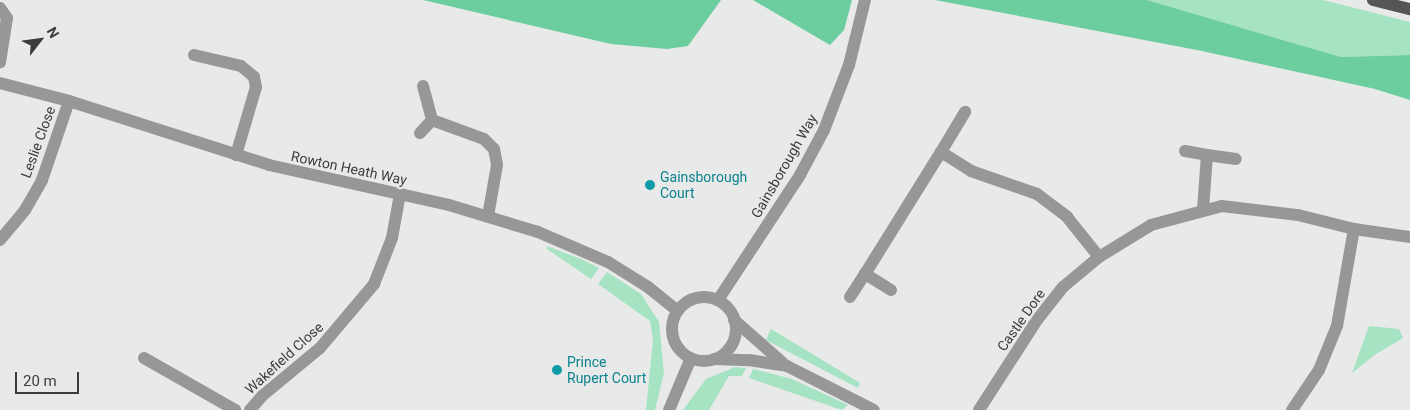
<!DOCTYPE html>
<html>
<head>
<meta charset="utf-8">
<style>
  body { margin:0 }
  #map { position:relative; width:1410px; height:410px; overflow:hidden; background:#e8e9e9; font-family:Roboto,sans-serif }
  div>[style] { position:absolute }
  .green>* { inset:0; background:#a6e3c2 }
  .forest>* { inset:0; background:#6cce9e }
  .minor>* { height:12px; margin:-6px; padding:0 6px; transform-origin:6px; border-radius:6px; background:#979797 }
  .minor>.ring { margin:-6px; padding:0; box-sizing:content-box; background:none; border:12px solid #979797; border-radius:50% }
  .major>* { height:12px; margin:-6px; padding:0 6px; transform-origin:6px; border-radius:6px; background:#555 }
  .dots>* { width:14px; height:14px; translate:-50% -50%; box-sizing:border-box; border:2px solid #e8e9e9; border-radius:50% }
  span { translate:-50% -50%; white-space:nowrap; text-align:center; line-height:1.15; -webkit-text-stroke:4.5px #e8e9e9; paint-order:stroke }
  .street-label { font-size:14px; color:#3c3c3c }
  .culture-label { font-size:14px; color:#0d838f }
  .left { translate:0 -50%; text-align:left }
  .north { position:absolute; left:15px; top:15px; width:50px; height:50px; -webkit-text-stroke:4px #e8e9e9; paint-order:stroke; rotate:60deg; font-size:14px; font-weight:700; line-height:20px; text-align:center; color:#3c3c3c }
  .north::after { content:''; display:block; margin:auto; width:18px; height:22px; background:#3c3c3c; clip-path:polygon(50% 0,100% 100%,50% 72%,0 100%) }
  .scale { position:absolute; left:15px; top:372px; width:64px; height:22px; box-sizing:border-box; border:2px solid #3c3c3c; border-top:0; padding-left:6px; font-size:15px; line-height:18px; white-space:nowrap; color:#3c3c3c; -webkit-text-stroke:4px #e8e9e9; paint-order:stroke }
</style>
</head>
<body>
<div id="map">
  <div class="green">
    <div style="clip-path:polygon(1147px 0,1323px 0,1410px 22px,1410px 55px,1341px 57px)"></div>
    <div style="clip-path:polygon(547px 246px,581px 259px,599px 268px,591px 279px,547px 249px)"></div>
    <div style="clip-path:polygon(607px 272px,641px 294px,659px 322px,664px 373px,655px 410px,646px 410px,653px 340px,650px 321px,598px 284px)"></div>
    <div style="clip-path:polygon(1369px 326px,1399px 329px,1403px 338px,1376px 354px,1352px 373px)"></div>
    <div style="clip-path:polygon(771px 329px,860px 383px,858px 388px,766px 340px)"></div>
    <div style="clip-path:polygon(735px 367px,746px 368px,742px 376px,729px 376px,709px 410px,683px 410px,706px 379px)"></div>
    <div style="clip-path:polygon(753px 369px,792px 379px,848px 405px,842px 410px,749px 378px)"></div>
  </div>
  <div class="forest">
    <div style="clip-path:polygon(423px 0,721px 0,688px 46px,667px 49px,611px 44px)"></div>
    <div style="clip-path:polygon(753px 0,852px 0,844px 30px,830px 45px)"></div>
    <div style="clip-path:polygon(935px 0,1147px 0,1341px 57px,1410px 55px,1410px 100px,1375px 89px,1202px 51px)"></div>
  </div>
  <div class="minor">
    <div style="left:0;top:8px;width:12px;rotate:55deg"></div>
    <div style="left:7px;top:18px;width:45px;rotate:99deg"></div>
    <div style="left:194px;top:55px;width:48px;rotate:13.2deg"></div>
    <div style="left:241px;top:66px;width:17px;rotate:40deg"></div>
    <div style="left:254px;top:77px;width:10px;rotate:79deg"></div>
    <div style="left:256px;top:87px;width:71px;rotate:106.4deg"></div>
    <div style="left:0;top:83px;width:71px;rotate:14.6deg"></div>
    <div style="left:69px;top:101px;width:210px;rotate:17.7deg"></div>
    <div style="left:269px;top:165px;width:184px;rotate:12.5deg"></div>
    <div style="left:449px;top:205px;width:93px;rotate:16.9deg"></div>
    <div style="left:538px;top:232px;width:76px;rotate:23.2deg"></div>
    <div style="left:608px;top:262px;width:47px;rotate:32deg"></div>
    <div style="left:648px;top:287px;width:38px;rotate:39deg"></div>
    <div style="left:423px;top:86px;width:35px;rotate:75deg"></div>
    <div style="left:432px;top:120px;width:55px;rotate:20.1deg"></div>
    <div style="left:484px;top:139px;width:14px;rotate:45deg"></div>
    <div style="left:494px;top:149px;width:16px;rotate:79deg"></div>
    <div style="left:497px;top:165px;width:52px;rotate:100deg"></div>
    <div style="left:420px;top:133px;width:18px;rotate:-47deg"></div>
    <div style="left:1185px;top:151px;width:22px;rotate:10deg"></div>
    <div style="left:1207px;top:155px;width:54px;rotate:94.2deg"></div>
    <div style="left:941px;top:152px;width:47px;rotate:-59deg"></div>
    <div style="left:1207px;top:155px;width:29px;rotate:8deg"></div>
    <div style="left:0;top:240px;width:39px;rotate:-50deg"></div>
    <div style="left:25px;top:210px;width:34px;rotate:-60deg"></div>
    <div style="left:42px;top:180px;width:83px;rotate:-71.1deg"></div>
    <div style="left:891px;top:290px;width:31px;rotate:-148deg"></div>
    <div style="left:865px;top:274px;width:144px;rotate:-58.1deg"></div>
    <div style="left:941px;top:152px;width:36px;rotate:32deg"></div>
    <div style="left:971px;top:171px;width:70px;rotate:19.2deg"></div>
    <div style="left:1037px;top:194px;width:38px;rotate:37deg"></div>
    <div style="left:1067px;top:217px;width:51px;rotate:51.3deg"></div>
    <div style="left:850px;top:297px;width:27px;rotate:-57deg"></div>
    <div class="ring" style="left:672px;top:297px;width:52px;height:52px"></div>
    <div style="left:718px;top:300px;width:149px;rotate:-56.7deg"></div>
    <div style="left:800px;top:175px;width:51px;rotate:-61.9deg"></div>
    <div style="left:824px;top:130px;width:70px;rotate:-69deg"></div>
    <div style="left:849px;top:65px;width:67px;rotate:-76.2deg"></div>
    <div style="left:734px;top:320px;width:65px;rotate:41.3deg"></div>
    <div style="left:144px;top:358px;width:105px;rotate:29.7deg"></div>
    <div style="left:714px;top:359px;width:35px;rotate:2deg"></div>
    <div style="left:749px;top:360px;width:38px;rotate:9deg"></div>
    <div style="left:787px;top:366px;width:97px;rotate:26.8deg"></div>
    <div style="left:250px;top:410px;width:18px;rotate:-49deg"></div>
    <div style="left:262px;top:396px;width:75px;rotate:-39.6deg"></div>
    <div style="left:320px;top:348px;width:84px;rotate:-49.8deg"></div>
    <div style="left:374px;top:284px;width:49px;rotate:-68.6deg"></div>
    <div style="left:392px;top:238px;width:45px;rotate:-79.7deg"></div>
    <div style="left:669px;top:410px;width:56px;rotate:-67.1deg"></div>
    <div style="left:979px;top:410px;width:107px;rotate:-57.2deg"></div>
    <div style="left:1037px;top:320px;width:42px;rotate:-51.8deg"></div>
    <div style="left:1063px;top:287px;width:47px;rotate:-39.8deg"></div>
    <div style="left:1099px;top:257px;width:61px;rotate:-31.6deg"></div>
    <div style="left:1151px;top:225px;width:73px;rotate:-15deg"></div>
    <div style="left:1222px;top:206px;width:77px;rotate:6.8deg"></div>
    <div style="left:1298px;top:215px;width:58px;rotate:14deg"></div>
    <div style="left:1354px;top:229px;width:57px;rotate:8.1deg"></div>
    <div style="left:1292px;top:410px;width:48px;rotate:-56deg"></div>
    <div style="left:1319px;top:370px;width:48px;rotate:-67.8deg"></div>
    <div style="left:1337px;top:326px;width:98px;rotate:-80.1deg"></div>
  </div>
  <div class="major">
    <div style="left:1373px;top:0;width:38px;rotate:14deg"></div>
  </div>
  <div class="dots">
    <div style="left:650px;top:185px;background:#0f9aa8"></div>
    <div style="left:557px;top:370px;background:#0f9aa8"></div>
  </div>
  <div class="street-label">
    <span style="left:38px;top:142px;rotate:-70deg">Leslie Close</span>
    <span style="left:784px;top:166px;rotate:-60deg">Gainsborough Way</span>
    <span style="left:349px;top:168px;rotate:12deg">Rowton Heath Way</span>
    <span style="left:1021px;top:320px;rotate:-55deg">Castle Dore</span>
    <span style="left:284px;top:358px;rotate:-42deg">Wakefield Close</span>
  </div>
  <div class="culture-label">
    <span class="left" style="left:660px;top:185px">Gainsborough<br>Court</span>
    <span class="left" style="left:567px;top:370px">Prince<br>Rupert Court</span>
  </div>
  <div class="north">N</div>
  <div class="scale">20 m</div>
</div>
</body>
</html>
